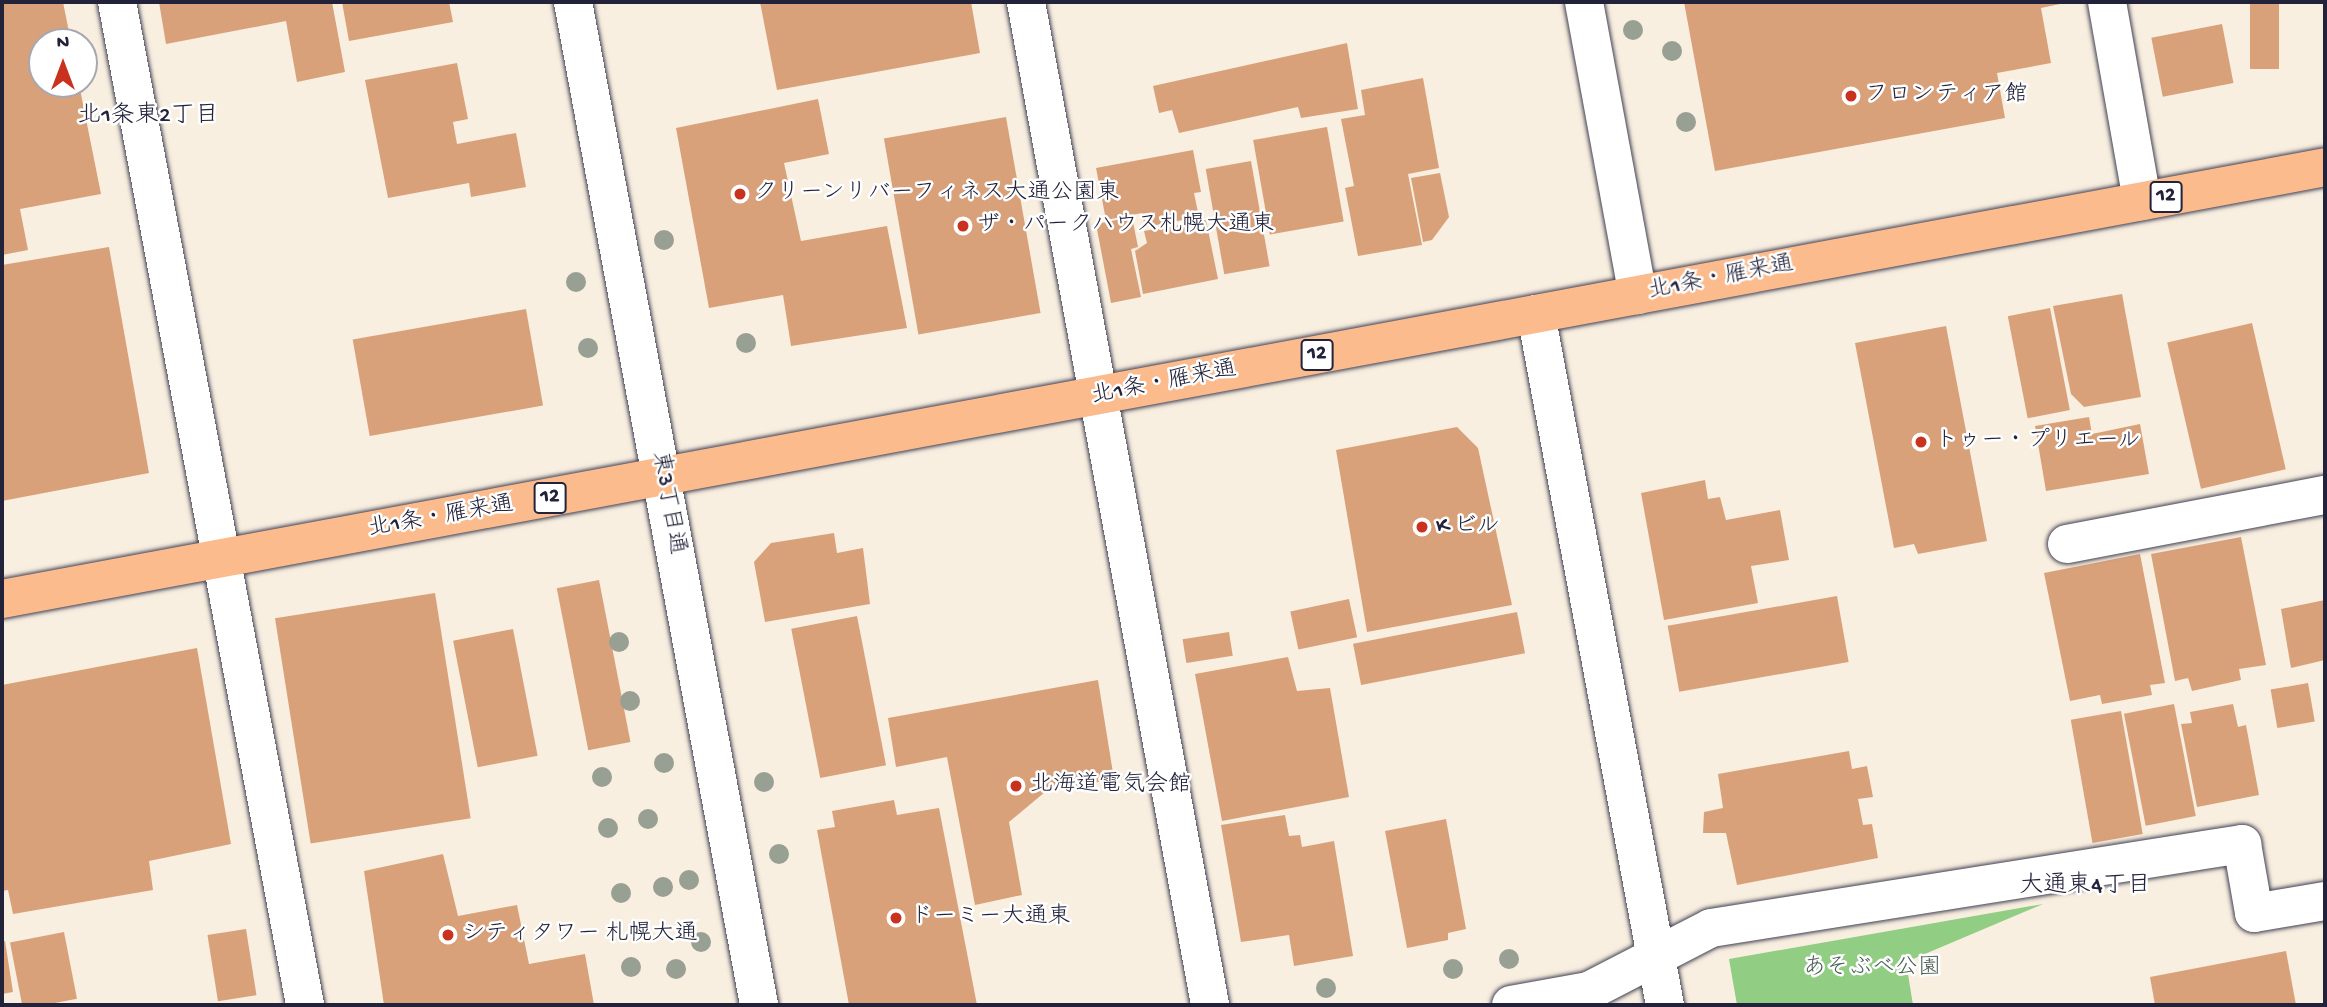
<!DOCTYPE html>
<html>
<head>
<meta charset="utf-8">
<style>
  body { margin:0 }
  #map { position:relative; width:2327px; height:1007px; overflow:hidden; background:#f8efe0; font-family:"Gochi Hand","Klee One",sans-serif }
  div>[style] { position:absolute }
  .green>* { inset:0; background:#91cd82 }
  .building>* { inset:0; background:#d9a17a; transform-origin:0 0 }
  .roads { filter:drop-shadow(0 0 2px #424154) drop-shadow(0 0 2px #424154) }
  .minor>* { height:38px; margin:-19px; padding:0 19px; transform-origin:19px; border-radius:19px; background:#fff }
  .highway>* { height:38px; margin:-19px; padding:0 19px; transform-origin:19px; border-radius:19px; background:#fbbb8c }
  .trees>* { width:20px; height:20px; margin:-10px; border-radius:50%; background:#989f93 }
  .dots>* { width:19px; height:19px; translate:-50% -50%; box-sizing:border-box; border:4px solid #fff; border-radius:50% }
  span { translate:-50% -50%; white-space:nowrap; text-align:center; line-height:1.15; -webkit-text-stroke:5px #fff; paint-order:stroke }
  .shield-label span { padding:2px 5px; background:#fff; border:2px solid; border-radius:5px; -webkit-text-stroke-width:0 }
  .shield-label { font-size:21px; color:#22223b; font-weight:700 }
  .poi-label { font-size:23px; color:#22223b }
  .left { translate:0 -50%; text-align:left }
  .street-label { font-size:23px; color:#22223b }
  .park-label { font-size:23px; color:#495e54 }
  .neighbourhood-label { font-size:24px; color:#22223b }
  .frame { position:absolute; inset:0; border:4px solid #22223b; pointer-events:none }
  .north { position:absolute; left:28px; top:28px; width:70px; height:70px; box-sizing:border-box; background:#fff; border:2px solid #a7a7b1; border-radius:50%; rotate:0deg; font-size:19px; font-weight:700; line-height:28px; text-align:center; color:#22223b }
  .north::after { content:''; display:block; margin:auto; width:24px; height:32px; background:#c8321e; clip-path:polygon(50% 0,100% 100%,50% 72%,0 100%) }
</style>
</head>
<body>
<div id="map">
  <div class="green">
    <div style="clip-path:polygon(2043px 904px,1906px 962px,1913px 1005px,1737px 1005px,1729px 959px)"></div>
  </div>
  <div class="building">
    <div style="clip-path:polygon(2px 2px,63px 2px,71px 42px,42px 42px,42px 84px,79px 84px,101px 194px,20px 209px,28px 250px,2px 255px)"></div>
    <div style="clip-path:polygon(159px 2px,332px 2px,345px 72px,297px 82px,286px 21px,166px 44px)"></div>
    <div style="clip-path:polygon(342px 2px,449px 2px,453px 22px,349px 41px)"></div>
    <div style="clip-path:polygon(760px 2px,971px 2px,980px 53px,777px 90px)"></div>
    <div style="clip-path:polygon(1684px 2px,2065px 2px,2065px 3px,2041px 8px,2051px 63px,1997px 73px,2005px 118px,1715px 171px)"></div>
    <div style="left:2250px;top:2px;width:29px;height:67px"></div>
    <div style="left:2222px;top:24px;width:60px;height:72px;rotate:79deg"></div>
    <div style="clip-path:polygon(1347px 43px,1358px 109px,1301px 118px,1298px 107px,1179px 133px,1172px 110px,1159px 113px,1153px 86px)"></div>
    <div style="clip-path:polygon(457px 63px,468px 119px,453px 122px,457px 144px,516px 133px,526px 187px,471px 197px,469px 183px,388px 198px,365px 80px)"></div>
    <div style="clip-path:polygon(1423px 78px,1439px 168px,1408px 174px,1422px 245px,1358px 256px,1345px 188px,1354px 186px,1341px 119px,1365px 115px,1361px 90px)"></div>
    <div style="clip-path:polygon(818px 99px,829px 154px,784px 163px,801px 241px,887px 226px,907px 328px,791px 346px,783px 295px,709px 308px,676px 128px)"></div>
    <div style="left:1006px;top:117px;width:199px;height:124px;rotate:80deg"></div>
    <div style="left:1327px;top:127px;width:96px;height:75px;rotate:80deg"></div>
    <div style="clip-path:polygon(1193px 150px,1201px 192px,1194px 193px,1199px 217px,1145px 227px,1142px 213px,1106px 220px,1096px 168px)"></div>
    <div style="left:1251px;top:161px;width:107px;height:46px;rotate:80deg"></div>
    <div style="clip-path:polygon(1440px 173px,1449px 217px,1432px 240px,1423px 242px,1411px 178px)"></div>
    <div style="clip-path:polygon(1132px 217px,1138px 247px,1131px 249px,1141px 297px,1111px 303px,1096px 224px)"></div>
    <div style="clip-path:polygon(1206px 220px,1218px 279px,1143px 294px,1135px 251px,1147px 243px,1144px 231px)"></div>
    <div style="clip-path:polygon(109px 247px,149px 473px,2px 501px,2px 265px)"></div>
    <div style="clip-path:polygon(2122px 294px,2141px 397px,2084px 407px,2071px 394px,2053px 306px)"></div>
    <div style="left:2050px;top:308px;width:104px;height:43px;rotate:79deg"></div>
    <div style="left:526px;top:309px;width:98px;height:176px;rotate:80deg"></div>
    <div style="left:2252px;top:323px;width:150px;height:87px;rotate:77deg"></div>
    <div style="clip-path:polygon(1946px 326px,1987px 541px,1918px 554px,1914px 544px,1894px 548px,1855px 343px)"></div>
    <div style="clip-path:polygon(2089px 417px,2092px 434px,2140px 424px,2149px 474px,2046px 491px,2035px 426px)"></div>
    <div style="clip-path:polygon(1457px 427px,1478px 448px,1512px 605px,1367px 632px,1336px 450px)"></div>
    <div style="clip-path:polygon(1705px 480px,1708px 499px,1720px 497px,1726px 520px,1780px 510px,1789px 560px,1751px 566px,1758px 603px,1664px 620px,1641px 493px)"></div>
    <div style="clip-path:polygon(834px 533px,837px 553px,863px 548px,870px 604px,765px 622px,754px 562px,771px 543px)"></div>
    <div style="clip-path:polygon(2241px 537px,2266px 665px,2239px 669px,2241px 680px,2192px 691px,2188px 678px,2175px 681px,2151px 554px)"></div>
    <div style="clip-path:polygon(2140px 554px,2165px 683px,2150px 685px,2152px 695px,2102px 704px,2100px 695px,2070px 701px,2044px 573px)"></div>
    <div style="left:599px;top:580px;width:165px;height:43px;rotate:79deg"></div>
    <div style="left:435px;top:593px;width:228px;height:162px;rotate:81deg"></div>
    <div style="left:1837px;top:596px;width:67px;height:172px;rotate:80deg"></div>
    <div style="left:1349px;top:599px;width:39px;height:60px;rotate:78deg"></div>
    <div style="clip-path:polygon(2325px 600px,2325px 660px,2291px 668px,2281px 609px)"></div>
    <div style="left:1517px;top:612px;width:42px;height:167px;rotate:79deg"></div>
    <div style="left:857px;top:616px;width:152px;height:67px;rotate:79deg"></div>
    <div style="left:513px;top:629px;width:129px;height:61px;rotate:79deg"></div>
    <div style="left:1229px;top:632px;width:24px;height:47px;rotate:81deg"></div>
    <div style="clip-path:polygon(197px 648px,231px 844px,149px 861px,153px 890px,13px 914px,8px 890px,2px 891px,2px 685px)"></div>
    <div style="clip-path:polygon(1288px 657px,1297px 691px,1330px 688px,1349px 797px,1222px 821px,1195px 674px)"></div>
    <div style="clip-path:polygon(1098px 680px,1114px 779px,1045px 792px,1009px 822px,1022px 895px,975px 905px,947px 757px,896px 767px,888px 718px)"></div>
    <div style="left:2308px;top:683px;width:39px;height:38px;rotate:80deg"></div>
    <div style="left:2174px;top:704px;width:114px;height:51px;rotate:79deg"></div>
    <div style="clip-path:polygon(2233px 704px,2238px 727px,2246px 725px,2259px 795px,2197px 807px,2181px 724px,2192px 723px,2190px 712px)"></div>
    <div style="left:2121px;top:711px;width:125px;height:51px;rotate:80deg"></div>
    <div style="clip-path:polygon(1849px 751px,1852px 769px,1867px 766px,1873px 797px,1858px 799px,1863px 825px,1872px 824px,1878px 858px,1737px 885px,1726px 833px,1703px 833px,1704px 812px,1723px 808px,1718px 774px)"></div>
    <div style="clip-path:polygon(894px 800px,897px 815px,939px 808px,977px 1005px,849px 1005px,817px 830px,835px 827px,832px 811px)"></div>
    <div style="clip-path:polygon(1285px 815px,1289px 836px,1300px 835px,1302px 847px,1334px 841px,1353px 956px,1294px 966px,1289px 935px,1241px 942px,1221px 825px)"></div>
    <div style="clip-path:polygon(1446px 819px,1466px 929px,1448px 933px,1448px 940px,1407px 948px,1385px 831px)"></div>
    <div style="clip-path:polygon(443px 854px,458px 916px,517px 905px,529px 964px,585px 954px,594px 1005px,384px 1005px,364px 871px)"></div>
    <div style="left:246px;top:929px;width:67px;height:39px;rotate:81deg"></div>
    <div style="left:64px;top:932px;width:68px;height:55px;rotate:79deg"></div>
    <div style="clip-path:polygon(5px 941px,13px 992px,2px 994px,2px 942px)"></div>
    <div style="clip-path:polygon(2286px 951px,2296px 1005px,2155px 1005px,2150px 977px)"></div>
  </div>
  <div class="roads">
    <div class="minor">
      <div style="left:117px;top:2px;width:1020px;rotate:79.38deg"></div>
      <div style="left:573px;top:2px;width:1020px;rotate:79.49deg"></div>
      <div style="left:1026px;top:2px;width:1020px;rotate:79.6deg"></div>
      <div style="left:1584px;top:2px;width:298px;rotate:79.6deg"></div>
      <div style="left:2107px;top:2px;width:202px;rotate:80deg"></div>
      <div style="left:1536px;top:314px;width:703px;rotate:79.43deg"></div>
      <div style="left:2067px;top:544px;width:263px;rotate:-10.8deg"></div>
      <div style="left:1511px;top:1005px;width:79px;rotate:-10.2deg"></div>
      <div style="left:1589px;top:991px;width:137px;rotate:-27.3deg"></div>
      <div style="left:1711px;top:928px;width:538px;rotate:-8.99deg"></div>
      <div style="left:2242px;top:844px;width:70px;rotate:80.1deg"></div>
      <div style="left:2254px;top:913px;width:72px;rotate:-9.6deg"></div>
    </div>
    <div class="highway">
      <div style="left:2px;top:599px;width:2363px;rotate:-10.53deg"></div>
    </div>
  </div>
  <div class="trees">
    <div style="left:1633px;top:30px"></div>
    <div style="left:1672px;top:51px"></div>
    <div style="left:1686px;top:122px"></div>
    <div style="left:664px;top:240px"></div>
    <div style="left:576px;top:282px"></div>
    <div style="left:746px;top:343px"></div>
    <div style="left:588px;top:348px"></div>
    <div style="left:619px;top:642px"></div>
    <div style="left:630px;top:701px"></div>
    <div style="left:664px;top:763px"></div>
    <div style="left:602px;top:777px"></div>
    <div style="left:764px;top:782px"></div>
    <div style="left:648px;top:819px"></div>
    <div style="left:608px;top:828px"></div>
    <div style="left:779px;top:854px"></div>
    <div style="left:689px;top:880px"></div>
    <div style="left:663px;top:887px"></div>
    <div style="left:621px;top:893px"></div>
    <div style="left:701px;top:942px"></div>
    <div style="left:1509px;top:959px"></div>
    <div style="left:631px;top:967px"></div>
    <div style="left:676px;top:969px"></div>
    <div style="left:1453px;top:969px"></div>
    <div style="left:1326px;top:988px"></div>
  </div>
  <div class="dots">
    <div style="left:1851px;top:96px;background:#c8321e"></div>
    <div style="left:740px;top:194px;background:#c8321e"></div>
    <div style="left:963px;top:226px;background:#c8321e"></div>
    <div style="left:1921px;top:442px;background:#c8321e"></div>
    <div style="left:1422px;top:527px;background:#c8321e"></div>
    <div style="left:1016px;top:786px;background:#c8321e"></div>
    <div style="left:896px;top:918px;background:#c8321e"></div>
    <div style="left:448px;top:935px;background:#c8321e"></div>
  </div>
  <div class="shield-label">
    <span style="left:2166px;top:197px">12</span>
    <span style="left:1317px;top:355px">12</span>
    <span style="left:550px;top:498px">12</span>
  </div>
  <div class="poi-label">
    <span class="left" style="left:1865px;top:96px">フロンティア館</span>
    <span class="left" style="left:754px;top:194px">クリーンリバーフィネス大通公園東</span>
    <span class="left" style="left:977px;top:226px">ザ・パークハウス札幌大通東</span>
    <span class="left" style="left:1935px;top:442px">トゥー・プリエール</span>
    <span class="left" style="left:1436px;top:527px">K ビル</span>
    <span class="left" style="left:1030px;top:786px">北海道電気会館</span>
    <span class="left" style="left:910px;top:918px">ドーミー大通東</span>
    <span class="left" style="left:462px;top:935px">シティタワー 札幌大通</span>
  </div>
  <div class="street-label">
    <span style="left:1721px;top:279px;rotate:-11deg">北1条・雁来通</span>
    <span style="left:1164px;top:384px;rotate:-11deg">北1条・雁来通</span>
    <span style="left:667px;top:503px;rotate:80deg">東3丁目通</span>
    <span style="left:441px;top:518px;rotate:-10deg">北1条・雁来通</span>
  </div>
  <div class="park-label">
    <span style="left:1872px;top:969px">あそぶべ公園</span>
  </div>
  <div class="neighbourhood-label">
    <span style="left:148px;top:117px">北1条東2丁目</span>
    <span style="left:2085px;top:887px">大通東4丁目</span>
  </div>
  <div class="frame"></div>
  <div class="north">N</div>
</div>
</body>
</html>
